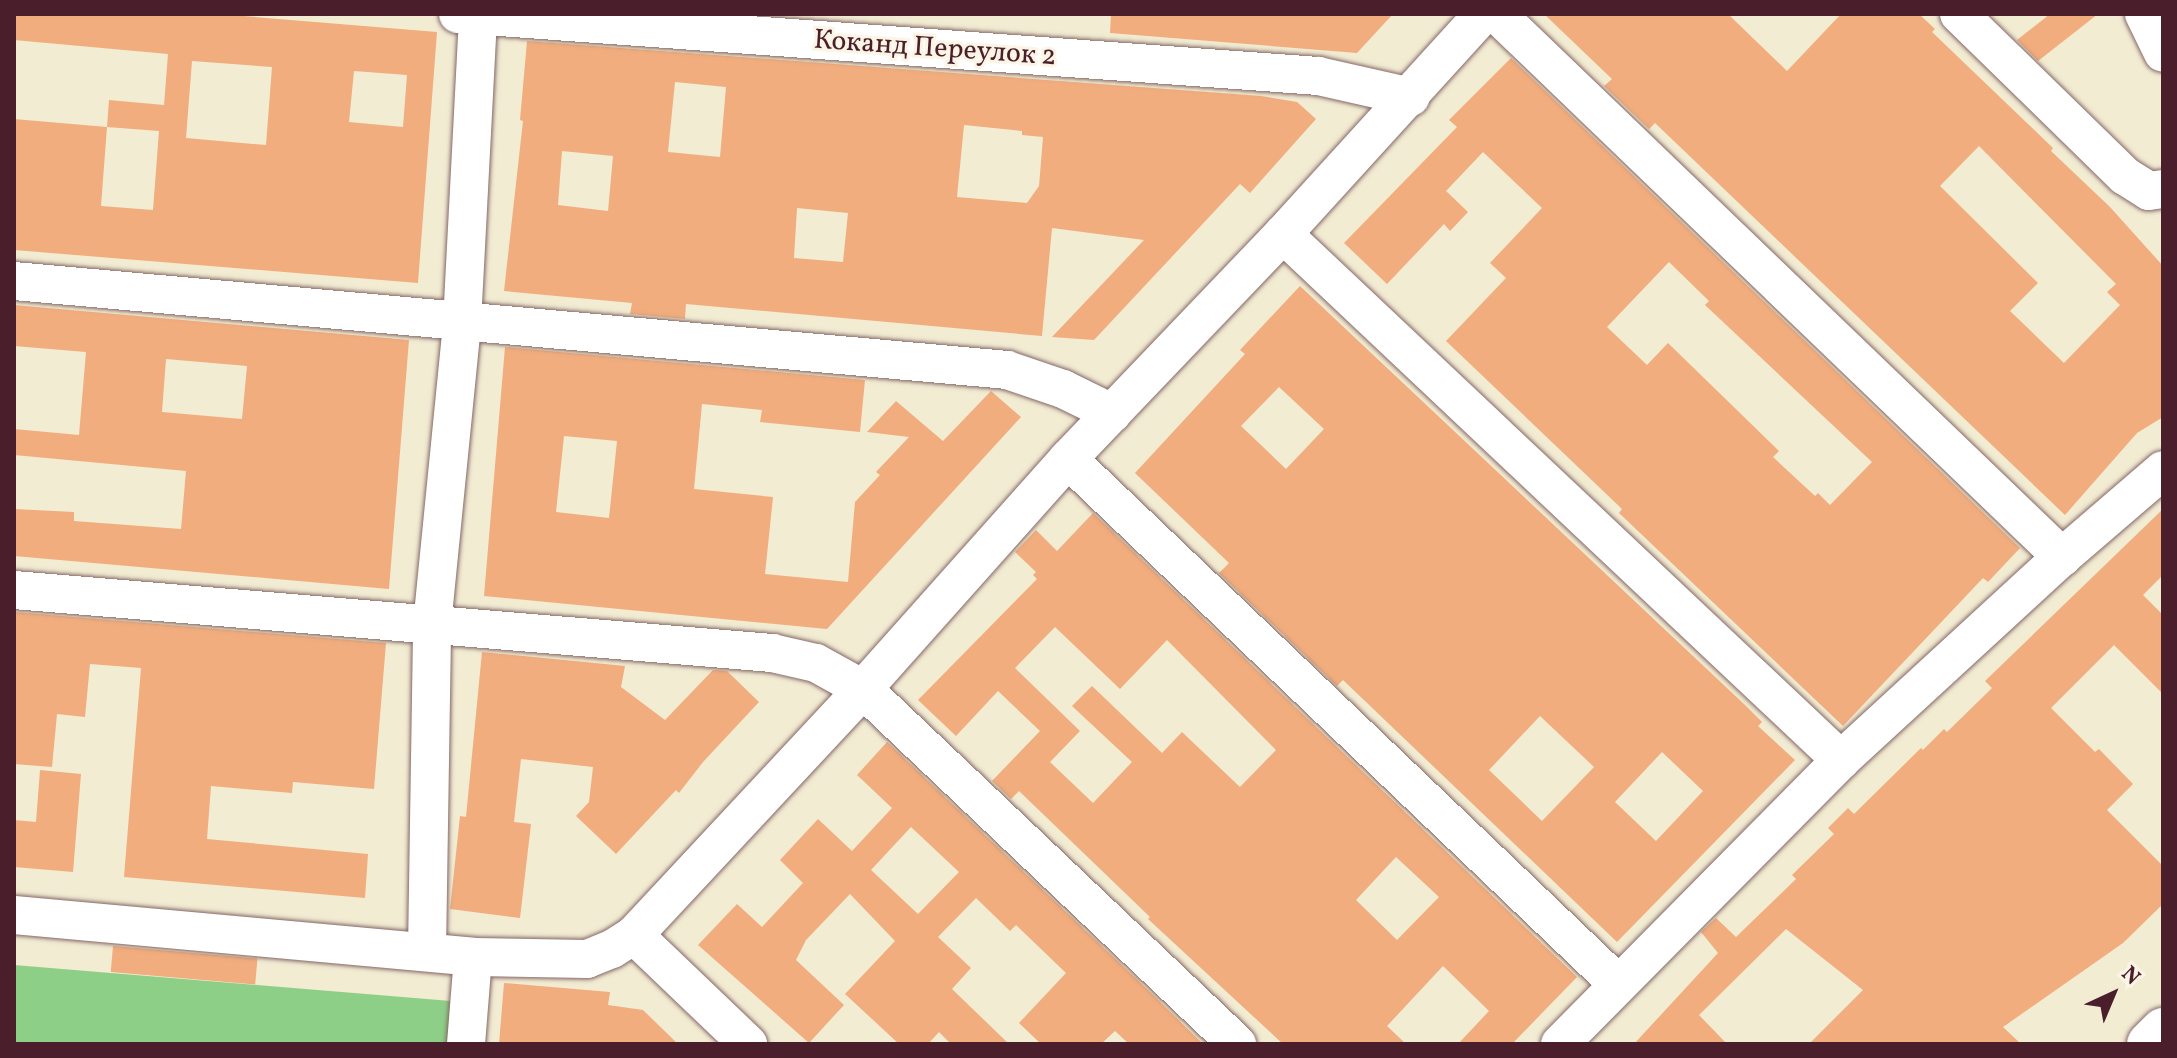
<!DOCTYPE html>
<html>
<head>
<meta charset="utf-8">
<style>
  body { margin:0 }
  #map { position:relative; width:2177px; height:1058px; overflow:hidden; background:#f2ecd3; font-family:Vollkorn,serif }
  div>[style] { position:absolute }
  .green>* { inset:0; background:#8dcf87 }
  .building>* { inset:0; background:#f1ad7e; transform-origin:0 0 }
  .roads { filter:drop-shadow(0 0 2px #856766) drop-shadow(0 0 2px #856766) }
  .minor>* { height:38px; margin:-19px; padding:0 19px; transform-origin:19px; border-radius:19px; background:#fff }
  .major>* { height:44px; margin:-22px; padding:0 22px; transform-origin:22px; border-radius:22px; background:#fff }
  span { translate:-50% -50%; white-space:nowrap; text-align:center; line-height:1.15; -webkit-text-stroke:6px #fcf5e5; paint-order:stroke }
  .street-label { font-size:28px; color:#4a1f2b }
  .frame { position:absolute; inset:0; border:16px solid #4a1f2b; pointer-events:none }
  .north { position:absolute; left:2073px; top:954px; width:80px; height:80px; -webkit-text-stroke:6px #fcf5e5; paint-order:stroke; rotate:44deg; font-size:22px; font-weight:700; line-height:32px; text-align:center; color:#4a1f2b }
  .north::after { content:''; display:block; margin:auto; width:28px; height:36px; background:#4a1f2b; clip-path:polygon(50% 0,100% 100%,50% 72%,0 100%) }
</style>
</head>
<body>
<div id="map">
  <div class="green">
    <div style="clip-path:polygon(14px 965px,451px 1001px,448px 1044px,14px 1044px)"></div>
  </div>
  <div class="building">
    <div style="clip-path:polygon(evenodd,14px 14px,219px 14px,437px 32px,418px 283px,14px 250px,14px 119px,107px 127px,109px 100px,164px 105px,168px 54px,14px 40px,14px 14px,192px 61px,272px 67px,266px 145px,186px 138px,192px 61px,14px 14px,354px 71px,407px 75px,403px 127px,349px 122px,354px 71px,14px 14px,107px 127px,159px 131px,153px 210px,101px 206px,107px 127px)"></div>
    <div style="clip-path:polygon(1111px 14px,1393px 14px,1357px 53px,1110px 33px)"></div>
    <div style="clip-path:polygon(evenodd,1544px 14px,1728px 14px,1787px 71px,1841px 14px,1919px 14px,1935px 29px,1932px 32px,2053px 148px,2051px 151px,2110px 207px,2163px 266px,2163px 417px,2137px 433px,2065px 515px,1655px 123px,1649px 129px,1604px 86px,1612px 79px,1544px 14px,1979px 146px,2116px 284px,2107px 292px,2120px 305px,2064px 363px,2010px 311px,2038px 283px,1940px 186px,1979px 146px)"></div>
    <div style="clip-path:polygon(2050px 14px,2098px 14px,2038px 61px,2017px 40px)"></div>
    <div style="clip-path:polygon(evenodd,527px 41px,1261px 96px,1297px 102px,1316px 119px,1250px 193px,1240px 184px,1094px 340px,1052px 337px,1144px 240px,1052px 228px,1042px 336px,686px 304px,685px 319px,630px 314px,632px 303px,504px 291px,523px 121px,520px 120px,527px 41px,675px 82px,726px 87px,720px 157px,668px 152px,675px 82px,527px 41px,964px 125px,1022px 131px,1022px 135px,1043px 137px,1039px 186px,1027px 203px,957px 197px,964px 125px,527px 41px,562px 151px,613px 156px,608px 211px,558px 205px,562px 151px,527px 41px,797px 208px,848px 213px,843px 262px,794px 258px,797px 208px)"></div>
    <div style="clip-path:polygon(evenodd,1511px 58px,2020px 548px,1988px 582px,1983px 578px,1843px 726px,1619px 513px,1622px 509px,1446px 341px,1506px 278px,1490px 263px,1542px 208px,1483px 152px,1446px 191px,1468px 212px,1450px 231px,1444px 224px,1387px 284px,1344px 243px,1457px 127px,1449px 120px,1511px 58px,1669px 262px,1709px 301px,1705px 305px,1872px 462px,1830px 505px,1818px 493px,1815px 496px,1773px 457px,1779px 451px,1668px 343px,1647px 365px,1607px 327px,1669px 262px)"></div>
    <div style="clip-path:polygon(evenodd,1300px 286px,1745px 705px,1762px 722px,1758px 726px,1795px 760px,1617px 942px,1343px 680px,1337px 686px,1219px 573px,1229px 563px,1135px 473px,1245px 354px,1240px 350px,1300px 286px,1279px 387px,1324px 429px,1286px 469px,1241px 426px,1279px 387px,1300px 286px,1540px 716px,1594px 767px,1542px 821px,1489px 770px,1540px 716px,1300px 286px,1662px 752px,1703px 791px,1656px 841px,1615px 802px,1662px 752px)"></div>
    <div style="clip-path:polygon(evenodd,14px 305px,409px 340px,389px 589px,14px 556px,14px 509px,74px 512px,74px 521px,181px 529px,186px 471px,14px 455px,14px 429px,79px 435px,86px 352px,14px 346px,14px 305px,166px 359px,247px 366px,242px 419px,162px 412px,166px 359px)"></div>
    <div style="clip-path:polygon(evenodd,505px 347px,865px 380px,860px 432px,760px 422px,762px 410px,702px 404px,694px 489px,773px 497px,765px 574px,848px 582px,855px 502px,880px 475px,876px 472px,909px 437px,867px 432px,896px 401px,943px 441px,991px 391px,1021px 417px,827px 629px,484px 596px,505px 347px,564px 436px,617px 441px,609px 518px,556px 512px,564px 436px)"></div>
    <div style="clip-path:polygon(2163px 509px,2163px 575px,2143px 595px,2163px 615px,2163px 694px,2114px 645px,2051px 708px,2095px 752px,2099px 749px,2133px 784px,2107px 810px,2163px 866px,2163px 904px,2123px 943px,2003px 1027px,2021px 1044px,1809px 1044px,1863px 990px,1786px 929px,1699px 1015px,1727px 1044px,1634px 1044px,1718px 953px,1701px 932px,1716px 918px,1736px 937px,1796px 879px,1792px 875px,1834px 834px,1828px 828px,1848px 808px,1854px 814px,1921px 748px,1923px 750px,1944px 729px,1947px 732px,1992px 688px,1985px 681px)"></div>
    <div style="clip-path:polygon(evenodd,1093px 513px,1577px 977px,1512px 1044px,1458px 1044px,1489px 1011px,1443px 966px,1387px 1026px,1406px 1044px,1283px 1044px,1148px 919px,1150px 917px,1019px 791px,1011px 799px,992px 781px,1040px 731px,998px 691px,956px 736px,918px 700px,1037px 579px,1033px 575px,1036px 572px,1015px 552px,1036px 530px,1057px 551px,1093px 513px,1055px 627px,1120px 689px,1167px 640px,1276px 750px,1240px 787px,1182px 732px,1162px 753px,1092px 686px,1072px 706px,1132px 762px,1093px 803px,1050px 762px,1080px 731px,1015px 668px,1055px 627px,1093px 513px,1396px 857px,1439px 897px,1397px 940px,1356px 900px,1396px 857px)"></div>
    <div style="clip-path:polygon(14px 612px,386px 643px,374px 789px,293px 782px,292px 793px,211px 786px,207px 839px,368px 854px,365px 898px,124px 877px,141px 668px,90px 664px,85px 717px,57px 714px,52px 767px,14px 764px)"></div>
    <div style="clip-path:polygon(482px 652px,625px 666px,621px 687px,665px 720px,713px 670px,727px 671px,759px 702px,703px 762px,679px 793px,676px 790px,616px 854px,576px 816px,589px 802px,593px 767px,521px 759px,514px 822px,531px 824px,520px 918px,450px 909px,460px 816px,466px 817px)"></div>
    <div style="clip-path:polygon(evenodd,887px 742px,1149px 991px,1203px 1044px,1129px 1044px,1115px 1031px,1101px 1044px,1041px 1044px,1019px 1023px,1066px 973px,1016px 925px,1010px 931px,976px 898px,938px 937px,971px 968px,952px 989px,1009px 1044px,951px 1044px,939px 1032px,928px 1044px,899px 1044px,845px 994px,895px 941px,850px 894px,806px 940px,796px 960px,844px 1005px,809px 1043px,698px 945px,737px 904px,762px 927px,803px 883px,780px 860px,818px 819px,852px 851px,892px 808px,857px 775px,887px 742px,911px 827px,959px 872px,918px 914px,871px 870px,911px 827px)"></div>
    <div style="clip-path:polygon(40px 770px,81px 774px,73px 872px,14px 867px,14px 820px,36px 822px)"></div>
    <div style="left:113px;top:946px;width:145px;height:26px;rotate:5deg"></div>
    <div style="clip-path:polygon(504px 983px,610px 992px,608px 1005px,643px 1010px,678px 1044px,499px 1044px)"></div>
  </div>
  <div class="roads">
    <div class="minor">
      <div style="left:458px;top:14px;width:862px;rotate:4.12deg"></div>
      <div style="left:1318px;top:76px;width:95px;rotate:12.7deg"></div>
      <div style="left:1497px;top:14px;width:784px;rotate:43.86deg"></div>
      <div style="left:1959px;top:14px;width:232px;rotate:44.3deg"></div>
      <div style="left:2125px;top:176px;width:28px;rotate:32deg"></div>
      <div style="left:2149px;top:191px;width:14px;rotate:-8deg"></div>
      <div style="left:2144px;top:14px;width:43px;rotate:64deg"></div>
      <div style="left:1283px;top:234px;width:767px;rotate:43.31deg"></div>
      <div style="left:14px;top:281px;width:997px;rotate:5.12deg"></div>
      <div style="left:1007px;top:370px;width:59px;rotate:18.7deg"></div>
      <div style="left:1063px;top:389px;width:55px;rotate:26.1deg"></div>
      <div style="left:1068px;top:459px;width:760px;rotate:43.67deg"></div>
      <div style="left:14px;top:590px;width:761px;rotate:4.75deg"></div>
      <div style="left:772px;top:653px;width:45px;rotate:12.8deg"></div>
      <div style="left:816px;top:663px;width:54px;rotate:29deg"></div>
      <div style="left:863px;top:689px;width:516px;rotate:43.51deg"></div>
      <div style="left:14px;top:915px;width:461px;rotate:5.2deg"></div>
      <div style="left:473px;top:957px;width:114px;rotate:1deg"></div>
      <div style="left:587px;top:959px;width:27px;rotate:-22deg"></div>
      <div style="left:612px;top:949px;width:26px;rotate:-32deg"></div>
      <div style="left:634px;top:935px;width:336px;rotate:-47deg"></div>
      <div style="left:863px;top:689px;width:308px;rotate:-48.3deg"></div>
      <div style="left:1068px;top:459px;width:311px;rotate:-46.3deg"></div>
      <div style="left:1283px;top:234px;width:297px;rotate:-47.7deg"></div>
      <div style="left:634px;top:935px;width:158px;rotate:43.7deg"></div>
      <div style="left:427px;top:951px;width:326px;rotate:-89.1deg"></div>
      <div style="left:432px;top:625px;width:303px;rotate:-84.3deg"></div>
      <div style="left:462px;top:323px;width:309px;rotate:-87deg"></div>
      <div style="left:466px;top:1044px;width:87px;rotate:-85.4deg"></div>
      <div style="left:1560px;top:1044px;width:400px;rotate:-45.3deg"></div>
      <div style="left:1841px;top:760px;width:300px;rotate:-42.6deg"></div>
      <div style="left:2062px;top:557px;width:133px;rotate:-40.7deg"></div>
    </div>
    <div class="major">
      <div style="left:2149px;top:1044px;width:20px;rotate:-45deg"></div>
    </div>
  </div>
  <div class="street-label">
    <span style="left:935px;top:49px;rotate:4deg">Коканд Πереулок 2</span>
  </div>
  <div class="frame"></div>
  <div class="north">N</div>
</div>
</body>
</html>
